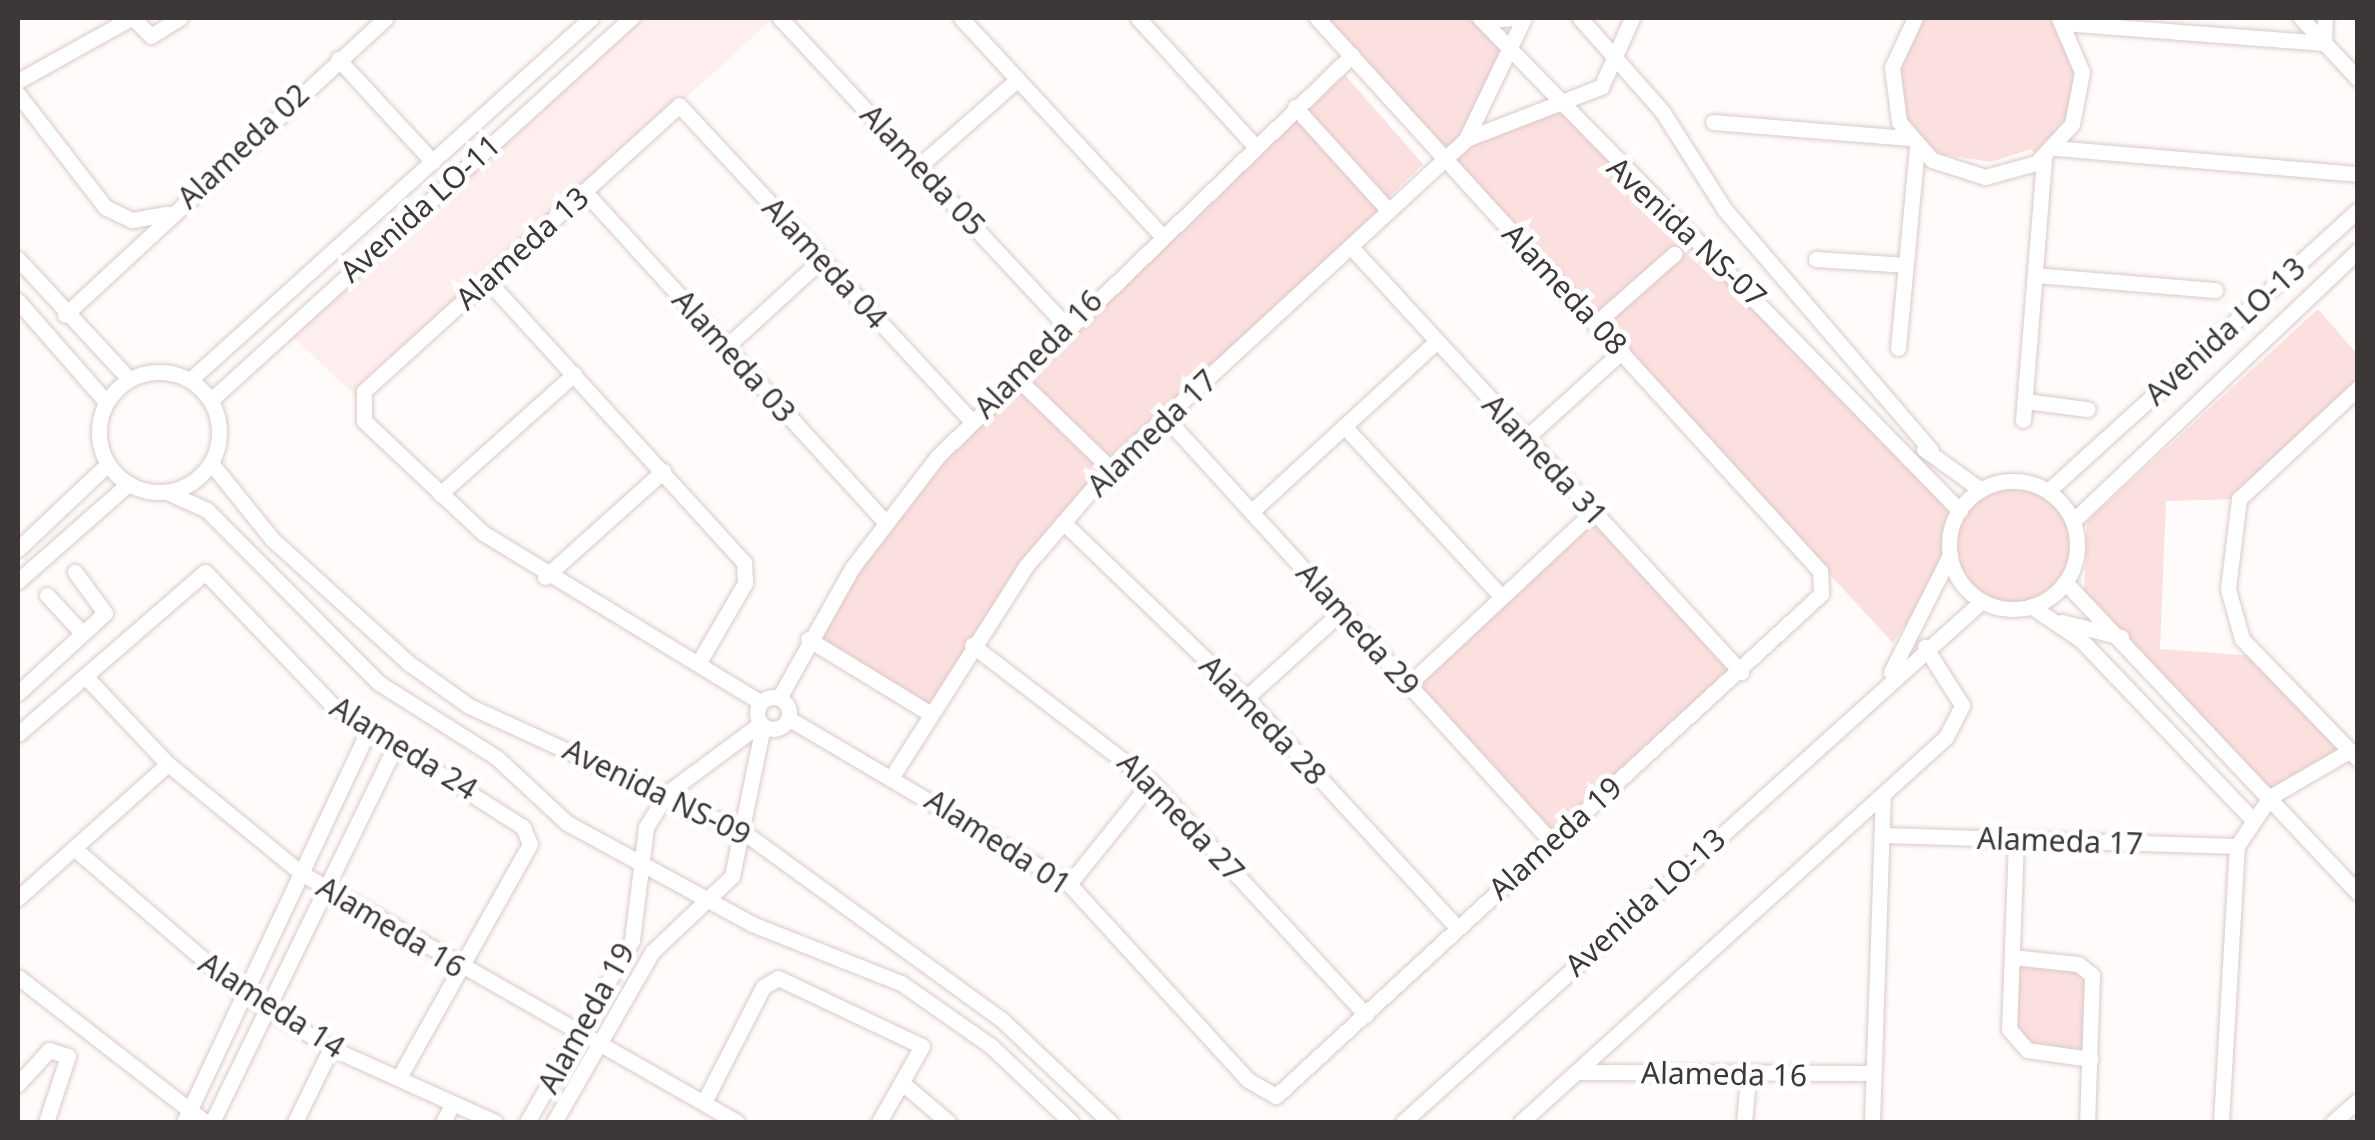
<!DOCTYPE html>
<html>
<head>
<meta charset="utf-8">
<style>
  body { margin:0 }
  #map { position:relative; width:2375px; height:1140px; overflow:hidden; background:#fefbfa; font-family:"Noto Sans",sans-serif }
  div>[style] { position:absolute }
  .built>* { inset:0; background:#feeeee }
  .green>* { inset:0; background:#fbe0df; transform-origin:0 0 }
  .roads { filter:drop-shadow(0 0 2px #dac9c8) drop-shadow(0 0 2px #dac9c8) }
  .minor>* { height:15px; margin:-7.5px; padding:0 7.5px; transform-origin:7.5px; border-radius:7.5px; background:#fff }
  .minor>.ring { margin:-7.5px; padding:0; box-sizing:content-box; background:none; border:15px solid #fff; border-radius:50% }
  span { translate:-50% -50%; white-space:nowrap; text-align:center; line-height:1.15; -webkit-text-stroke:10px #fff; paint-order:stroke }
  .street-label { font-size:30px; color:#3e3737 }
  .frame { position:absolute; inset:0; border:20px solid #3e3737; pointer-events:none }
</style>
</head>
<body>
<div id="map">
  <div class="built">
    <div style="clip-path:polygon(629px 18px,773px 18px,359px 399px,286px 330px)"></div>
  </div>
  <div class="green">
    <div style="clip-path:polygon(1316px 18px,1480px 18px,1505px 45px,1467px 138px,1561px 105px,1676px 207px,1960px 510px,1997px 483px,2032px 484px,2058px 499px,2077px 541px,2065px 582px,2044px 601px,2003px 608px,1959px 579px,1951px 555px,1893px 643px)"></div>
    <div style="clip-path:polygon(1923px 18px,2049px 18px,2058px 27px,2075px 75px,2067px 120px,2036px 155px,2031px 149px,1991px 162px,1933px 153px,1906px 120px,1898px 73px)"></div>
    <div style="clip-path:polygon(1345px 75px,1423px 164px,1383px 203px,1388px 210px,1104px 461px,1110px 468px,929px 713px,809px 639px,915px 482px,1295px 107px,1303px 114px)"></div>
    <div style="clip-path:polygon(2318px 309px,2357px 354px,2357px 388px,2239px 499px,2166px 501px,2160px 649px,2256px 656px,2346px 753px,2270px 797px,2084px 597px,2087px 521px)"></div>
    <div style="left:1593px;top:512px;width:218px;height:253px;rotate:47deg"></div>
    <div style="clip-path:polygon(2012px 957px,2086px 969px,2090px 1059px,2019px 1044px,2008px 994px)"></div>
  </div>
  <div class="roads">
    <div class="minor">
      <div style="left:133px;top:18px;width:25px;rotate:45deg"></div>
      <div style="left:151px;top:36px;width:34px;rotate:-32deg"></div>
      <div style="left:780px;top:18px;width:417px;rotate:47.1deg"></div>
      <div style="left:961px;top:18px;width:295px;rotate:47.3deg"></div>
      <div style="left:1138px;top:18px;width:172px;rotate:47.6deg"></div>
      <div style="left:1480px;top:18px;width:688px;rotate:45.77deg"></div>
      <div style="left:1580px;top:18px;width:124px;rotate:48.6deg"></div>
      <div style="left:1662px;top:111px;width:117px;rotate:57.5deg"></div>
      <div style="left:1725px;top:210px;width:316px;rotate:49.4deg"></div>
      <div style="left:1915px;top:18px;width:54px;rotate:115.1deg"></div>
      <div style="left:1892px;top:67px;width:55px;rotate:82.7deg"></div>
      <div style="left:1899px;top:122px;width:50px;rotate:49deg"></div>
      <div style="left:1932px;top:160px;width:56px;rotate:17.8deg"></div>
      <div style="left:1985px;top:177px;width:53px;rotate:-15.4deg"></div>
      <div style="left:2036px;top:163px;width:53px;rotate:-47.3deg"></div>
      <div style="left:2072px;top:124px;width:53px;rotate:-79.1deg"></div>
      <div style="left:2082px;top:72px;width:59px;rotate:-113.1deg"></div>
      <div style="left:2301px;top:18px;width:83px;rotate:46.9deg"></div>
      <div style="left:1482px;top:20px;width:37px;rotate:-3deg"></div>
      <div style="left:2063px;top:23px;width:262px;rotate:4.4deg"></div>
      <div style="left:2324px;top:43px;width:25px;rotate:-88deg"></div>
      <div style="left:338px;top:59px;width:140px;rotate:47.3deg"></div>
      <div style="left:18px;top:81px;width:129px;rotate:-29.1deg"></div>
      <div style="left:18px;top:94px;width:143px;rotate:52.4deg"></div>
      <div style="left:105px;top:207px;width:30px;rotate:26deg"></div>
      <div style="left:132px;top:220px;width:36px;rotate:-10deg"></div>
      <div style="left:1295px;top:107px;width:139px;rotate:47.9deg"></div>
      <div style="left:1713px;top:122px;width:197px;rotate:4.7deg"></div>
      <div style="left:1466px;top:139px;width:134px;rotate:-64.4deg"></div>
      <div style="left:2055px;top:148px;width:304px;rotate:4.9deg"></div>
      <div style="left:919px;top:166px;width:130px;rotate:-41.3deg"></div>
      <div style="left:584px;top:191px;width:446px;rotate:47.7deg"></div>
      <div style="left:1351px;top:247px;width:577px;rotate:47.46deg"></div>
      <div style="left:18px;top:259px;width:163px;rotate:47.2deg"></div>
      <div style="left:1816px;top:259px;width:90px;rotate:3.8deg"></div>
      <div style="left:2035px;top:275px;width:181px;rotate:4.8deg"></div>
      <div style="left:487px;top:280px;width:382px;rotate:47.7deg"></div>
      <div style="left:744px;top:562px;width:21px;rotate:87deg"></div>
      <div style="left:745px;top:583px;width:91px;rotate:120.2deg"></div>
      <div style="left:18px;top:301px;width:134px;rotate:48.9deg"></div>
      <div style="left:65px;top:315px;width:437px;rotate:-42.8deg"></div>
      <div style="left:1595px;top:324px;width:106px;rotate:-41.5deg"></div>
      <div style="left:726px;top:347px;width:130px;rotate:-42.5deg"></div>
      <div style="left:1898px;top:348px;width:202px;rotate:-84.6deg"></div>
      <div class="ring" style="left:99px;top:372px;width:105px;height:105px"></div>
      <div style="left:1015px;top:376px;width:132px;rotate:44.1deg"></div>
      <div style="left:190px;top:380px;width:540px;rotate:-42.07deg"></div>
      <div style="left:2358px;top:388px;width:163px;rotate:137deg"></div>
      <div style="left:2239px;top:499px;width:91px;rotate:97deg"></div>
      <div style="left:2228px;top:589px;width:52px;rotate:74.4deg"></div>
      <div style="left:2242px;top:639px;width:167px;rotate:46deg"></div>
      <div style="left:211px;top:400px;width:568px;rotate:-42.29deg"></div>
      <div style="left:2025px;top:401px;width:63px;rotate:7.4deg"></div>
      <div style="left:1165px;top:417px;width:573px;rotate:47.69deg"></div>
      <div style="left:2023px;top:420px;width:264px;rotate:-85.4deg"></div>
      <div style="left:1344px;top:426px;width:231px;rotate:47.3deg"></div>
      <div style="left:1525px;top:439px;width:131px;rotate:-42.2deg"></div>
      <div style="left:1924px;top:449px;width:70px;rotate:35.7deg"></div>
      <div style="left:211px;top:463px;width:97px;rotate:51.2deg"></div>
      <div style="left:272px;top:539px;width:186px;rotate:42.2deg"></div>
      <div style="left:410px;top:664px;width:72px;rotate:35.4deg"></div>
      <div style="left:469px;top:706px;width:300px;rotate:24.6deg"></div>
      <div style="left:742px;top:831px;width:320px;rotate:36deg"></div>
      <div style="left:1001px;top:1019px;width:150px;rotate:43.4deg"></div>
      <div class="ring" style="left:1949px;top:481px;width:113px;height:113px"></div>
      <div style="left:2048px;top:491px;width:418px;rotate:-42.2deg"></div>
      <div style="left:167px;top:492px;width:44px;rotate:24.2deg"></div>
      <div style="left:207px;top:510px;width:244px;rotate:45.2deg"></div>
      <div style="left:379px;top:683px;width:140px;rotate:32.4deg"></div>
      <div style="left:497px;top:758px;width:96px;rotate:42.9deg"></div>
      <div style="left:567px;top:823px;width:211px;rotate:28.6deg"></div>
      <div style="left:752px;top:924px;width:160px;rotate:21.6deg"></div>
      <div style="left:901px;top:983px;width:110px;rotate:35deg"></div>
      <div style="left:991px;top:1046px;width:110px;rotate:43.5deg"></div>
      <div style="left:440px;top:494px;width:180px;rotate:-41.8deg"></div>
      <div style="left:1251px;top:512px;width:251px;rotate:-42.6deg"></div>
      <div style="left:2073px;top:521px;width:393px;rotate:-43.5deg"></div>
      <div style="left:1063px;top:522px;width:254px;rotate:43.9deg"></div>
      <div style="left:1246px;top:698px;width:310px;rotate:47.4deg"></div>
      <div style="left:18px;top:549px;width:124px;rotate:-43.4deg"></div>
      <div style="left:545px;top:577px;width:159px;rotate:-41.9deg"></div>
      <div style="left:18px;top:581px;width:147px;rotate:-41.4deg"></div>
      <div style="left:2065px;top:582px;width:427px;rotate:46.7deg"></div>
      <div style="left:47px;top:595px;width:52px;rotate:47.4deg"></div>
      <div style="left:2031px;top:606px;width:60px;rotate:34.2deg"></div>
      <div style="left:2081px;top:640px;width:248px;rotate:46.3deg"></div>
      <div style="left:2062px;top:622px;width:61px;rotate:14.3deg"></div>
      <div style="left:808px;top:639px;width:142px;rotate:31.4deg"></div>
      <div style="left:972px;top:645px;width:225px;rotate:37.4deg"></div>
      <div style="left:1151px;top:782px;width:317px;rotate:47.3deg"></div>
      <div style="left:1891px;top:672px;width:131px;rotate:-63.2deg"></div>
      <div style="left:85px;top:676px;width:121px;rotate:46.7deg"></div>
      <div style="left:168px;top:764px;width:172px;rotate:39.3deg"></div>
      <div style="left:301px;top:873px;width:502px;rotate:29.73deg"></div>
      <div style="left:1408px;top:685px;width:253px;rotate:-43.1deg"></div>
      <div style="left:18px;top:693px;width:118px;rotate:-42.6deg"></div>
      <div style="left:105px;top:613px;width:51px;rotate:-126.2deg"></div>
      <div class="ring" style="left:757px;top:697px;width:17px;height:17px"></div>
      <div style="left:779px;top:698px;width:149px;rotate:-60.7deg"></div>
      <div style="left:852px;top:568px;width:141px;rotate:-52.5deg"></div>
      <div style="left:938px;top:456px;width:576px;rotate:-44.09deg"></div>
      <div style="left:1246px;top:698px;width:130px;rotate:-42.2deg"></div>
      <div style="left:760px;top:702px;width:324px;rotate:-148.6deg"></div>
      <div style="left:483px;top:533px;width:163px;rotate:-136.7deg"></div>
      <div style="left:364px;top:421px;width:30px;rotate:-90deg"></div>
      <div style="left:364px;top:391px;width:425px;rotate:-42.2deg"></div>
      <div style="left:679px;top:105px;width:430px;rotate:47.2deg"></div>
      <div style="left:788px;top:718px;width:326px;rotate:30.6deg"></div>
      <div style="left:1069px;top:884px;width:265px;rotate:47.6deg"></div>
      <div style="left:1248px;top:1080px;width:32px;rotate:30deg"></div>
      <div style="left:1276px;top:1096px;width:741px;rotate:-42.65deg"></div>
      <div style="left:1821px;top:594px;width:23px;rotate:-92deg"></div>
      <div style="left:1820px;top:571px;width:748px;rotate:-132.29deg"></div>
      <div style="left:18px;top:734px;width:247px;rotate:-40.9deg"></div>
      <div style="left:205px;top:572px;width:184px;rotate:46.3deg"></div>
      <div style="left:332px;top:705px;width:227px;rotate:32.6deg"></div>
      <div style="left:523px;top:827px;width:18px;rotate:68deg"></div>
      <div style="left:530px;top:844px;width:266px;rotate:119.3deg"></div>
      <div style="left:893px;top:775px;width:248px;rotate:-57.5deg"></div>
      <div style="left:1026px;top:566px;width:129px;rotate:-49.4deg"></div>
      <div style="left:1110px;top:468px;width:485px;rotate:-42.7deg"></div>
      <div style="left:1466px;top:139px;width:145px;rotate:-21.1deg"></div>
      <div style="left:1601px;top:87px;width:76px;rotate:-65.8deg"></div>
      <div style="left:1883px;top:835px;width:354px;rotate:1.8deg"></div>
      <div style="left:2016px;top:840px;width:189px;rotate:92.1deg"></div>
      <div style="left:2009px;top:1029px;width:28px;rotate:49deg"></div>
      <div style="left:2027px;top:1050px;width:64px;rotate:8.1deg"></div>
      <div style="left:75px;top:849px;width:224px;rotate:40.7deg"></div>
      <div style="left:245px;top:995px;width:101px;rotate:31.6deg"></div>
      <div style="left:331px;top:1048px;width:180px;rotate:24.3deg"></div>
      <div style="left:1069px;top:884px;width:131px;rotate:-51.2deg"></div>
      <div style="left:18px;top:898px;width:201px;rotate:-41.8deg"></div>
      <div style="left:2012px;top:957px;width:66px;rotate:6.1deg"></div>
      <div style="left:2078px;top:964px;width:18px;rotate:38deg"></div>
      <div style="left:2092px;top:975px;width:147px;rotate:91.9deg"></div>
      <div style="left:18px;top:977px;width:237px;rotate:37.8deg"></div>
      <div style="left:1576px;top:1072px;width:296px;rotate:0.2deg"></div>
      <div style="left:18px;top:1084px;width:46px;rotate:-47.6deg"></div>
      <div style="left:49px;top:1050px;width:20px;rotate:18deg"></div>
      <div style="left:68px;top:1056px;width:70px;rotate:108.4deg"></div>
      <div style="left:907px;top:1087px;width:54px;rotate:40.5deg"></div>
      <div style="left:704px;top:1102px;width:129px;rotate:-62.8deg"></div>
      <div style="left:763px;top:987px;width:17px;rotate:-31deg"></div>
      <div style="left:778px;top:978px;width:159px;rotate:25.3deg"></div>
      <div style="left:922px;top:1046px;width:87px;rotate:119.5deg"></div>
      <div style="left:184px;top:1122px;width:434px;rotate:-64.8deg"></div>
      <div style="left:212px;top:1122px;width:420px;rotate:-64deg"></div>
      <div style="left:295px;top:1122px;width:82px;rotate:-64.1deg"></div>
      <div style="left:443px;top:1122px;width:21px;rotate:-62deg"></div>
      <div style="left:527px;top:1122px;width:210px;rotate:-60deg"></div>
      <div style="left:632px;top:940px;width:114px;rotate:-82.9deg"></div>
      <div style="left:646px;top:827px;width:40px;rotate:-58deg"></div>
      <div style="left:667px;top:793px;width:116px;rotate:-36.6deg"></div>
      <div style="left:554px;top:1122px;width:196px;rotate:-60deg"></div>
      <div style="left:652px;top:952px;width:110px;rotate:-43.5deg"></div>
      <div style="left:732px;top:876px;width:153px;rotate:-78.3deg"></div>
      <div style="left:1403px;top:1122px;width:779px;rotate:-41.98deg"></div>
      <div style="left:1521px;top:1122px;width:573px;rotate:-42.17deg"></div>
      <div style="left:1946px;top:737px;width:36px;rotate:-63deg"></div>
      <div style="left:1962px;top:705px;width:69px;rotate:-122.5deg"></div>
      <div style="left:1744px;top:1122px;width:43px;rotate:-84.7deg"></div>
      <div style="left:1872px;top:1122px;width:325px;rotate:-88.1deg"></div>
      <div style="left:2221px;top:1122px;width:276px;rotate:-86.7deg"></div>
      <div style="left:2237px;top:846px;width:59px;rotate:-56deg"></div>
      <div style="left:2270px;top:797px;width:88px;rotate:-30.1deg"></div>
      <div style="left:2333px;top:1122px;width:33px;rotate:-41deg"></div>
    </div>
  </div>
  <div class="street-label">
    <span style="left:243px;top:146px;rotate:-43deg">Alameda 02</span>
    <span style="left:923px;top:170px;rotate:47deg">Alameda 05</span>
    <span style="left:420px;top:208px;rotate:-42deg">Avenida LO-11</span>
    <span style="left:1687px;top:232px;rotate:43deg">Avenida NS-07</span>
    <span style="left:522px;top:248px;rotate:-42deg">Alameda 13</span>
    <span style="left:825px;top:263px;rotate:47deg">Alameda 04</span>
    <span style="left:1565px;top:289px;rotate:47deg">Alameda 08</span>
    <span style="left:2225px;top:331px;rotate:-42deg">Avenida LO-13</span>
    <span style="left:1038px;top:354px;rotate:-45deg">Alameda 16</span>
    <span style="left:734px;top:356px;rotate:48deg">Alameda 03</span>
    <span style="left:1152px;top:433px;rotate:-44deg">Alameda 17</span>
    <span style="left:1545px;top:460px;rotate:47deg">Alameda 31</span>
    <span style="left:1358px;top:629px;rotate:48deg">Alameda 29</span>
    <span style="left:1263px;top:720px;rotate:46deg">Alameda 28</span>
    <span style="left:404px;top:748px;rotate:32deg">Alameda 24</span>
    <span style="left:657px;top:792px;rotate:26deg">Avenida NS-09</span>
    <span style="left:1181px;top:817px;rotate:46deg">Alameda 27</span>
    <span style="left:1555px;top:838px;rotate:-42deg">Alameda 19</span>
    <span style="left:2060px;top:841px;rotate:2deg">Alameda 17</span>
    <span style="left:998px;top:842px;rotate:33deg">Alameda 01</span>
    <span style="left:1645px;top:902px;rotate:-42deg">Avenida LO-13</span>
    <span style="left:391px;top:927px;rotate:31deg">Alameda 16</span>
    <span style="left:272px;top:1005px;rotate:33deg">Alameda 14</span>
    <span style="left:586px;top:1018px;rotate:-61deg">Alameda 19</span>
    <span style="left:1724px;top:1074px;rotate:1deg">Alameda 16</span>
  </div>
  <div class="frame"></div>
</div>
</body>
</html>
